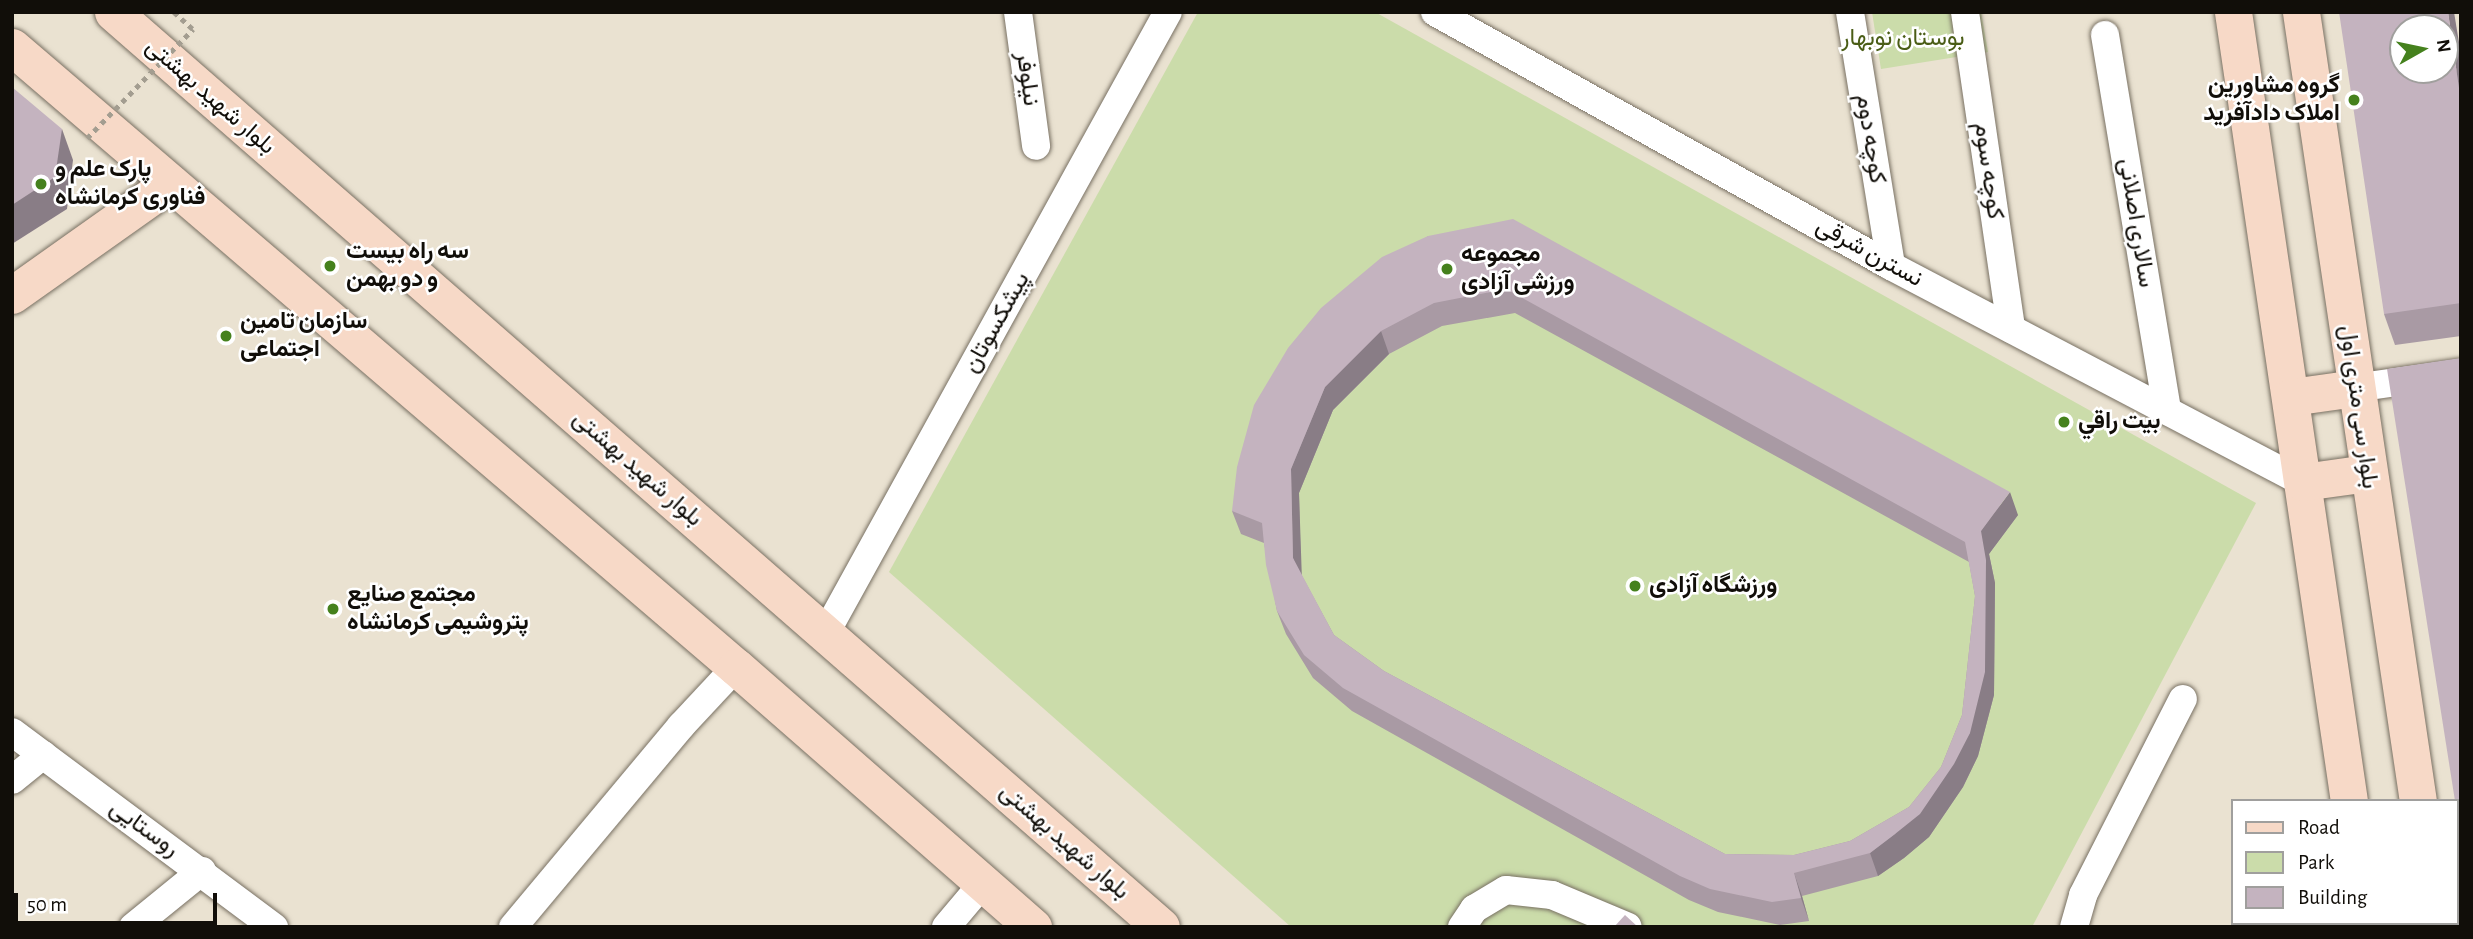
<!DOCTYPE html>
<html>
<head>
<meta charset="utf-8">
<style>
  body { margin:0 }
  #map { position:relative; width:2473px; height:939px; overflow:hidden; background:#eae2d1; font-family:"Alegreya Sans",Vazirmatn,sans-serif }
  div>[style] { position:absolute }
  .green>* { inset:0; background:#cbdcaa }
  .path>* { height:4.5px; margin-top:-2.25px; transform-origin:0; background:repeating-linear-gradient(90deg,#a39d90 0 5px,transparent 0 10px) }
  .roads { filter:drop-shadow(0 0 2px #787062) drop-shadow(0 0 2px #787062) }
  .minor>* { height:28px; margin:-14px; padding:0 14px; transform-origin:14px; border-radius:14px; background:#fff }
  .major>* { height:37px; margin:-18.5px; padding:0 18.5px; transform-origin:18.5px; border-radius:18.5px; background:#f7d9c7 }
  .path-bridge>* { height:4.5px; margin-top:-2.25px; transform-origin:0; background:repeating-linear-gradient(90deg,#a39d90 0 5px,transparent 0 10px) }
  .wall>* { inset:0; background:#a99aa4 }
  .shaded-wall>* { inset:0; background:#897d86 }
  .building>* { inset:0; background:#c4b3bf }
  .dots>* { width:19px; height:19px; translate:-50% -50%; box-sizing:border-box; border:4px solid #fff; border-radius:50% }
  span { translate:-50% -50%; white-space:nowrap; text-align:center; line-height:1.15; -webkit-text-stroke:5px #fff; paint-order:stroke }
  .park-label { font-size:24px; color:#4a5d16 }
  .street-label { font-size:24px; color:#110e09 }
  .poi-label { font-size:24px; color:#110e09; font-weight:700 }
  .right { translate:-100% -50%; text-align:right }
  .left { translate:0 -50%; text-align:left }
  .frame { position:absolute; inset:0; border:14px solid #110e09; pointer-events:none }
  .legend { position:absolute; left:2231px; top:799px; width:228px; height:126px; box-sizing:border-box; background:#fff; border:2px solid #a09f9d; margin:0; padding:9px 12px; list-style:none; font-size:21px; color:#110e09 }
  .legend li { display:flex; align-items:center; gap:14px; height:35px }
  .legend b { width:35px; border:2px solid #a09f9d }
  .north { position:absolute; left:2389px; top:14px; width:70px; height:70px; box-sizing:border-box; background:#fff; border:2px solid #a09f9d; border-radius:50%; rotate:81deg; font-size:19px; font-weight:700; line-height:28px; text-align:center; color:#110e09 }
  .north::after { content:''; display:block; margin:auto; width:24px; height:32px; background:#45811d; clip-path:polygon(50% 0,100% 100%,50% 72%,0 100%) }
  .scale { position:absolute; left:14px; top:893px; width:203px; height:32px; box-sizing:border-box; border:4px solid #110e09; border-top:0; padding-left:9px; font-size:21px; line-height:24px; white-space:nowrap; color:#110e09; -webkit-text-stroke:5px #fff; paint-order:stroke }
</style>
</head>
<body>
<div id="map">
  <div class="green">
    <div style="clip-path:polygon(1198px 12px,1375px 12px,2256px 503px,2032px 927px,1291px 927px,889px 572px)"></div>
    <div style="clip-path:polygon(1872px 12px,1981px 12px,1988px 52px,1881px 69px)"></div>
  </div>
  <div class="path">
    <div style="left:174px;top:12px;width:25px;rotate:42deg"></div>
  </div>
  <div class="roads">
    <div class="minor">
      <div style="left:1018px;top:12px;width:135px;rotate:82.3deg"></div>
      <div style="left:1435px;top:12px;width:522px;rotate:29.12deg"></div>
      <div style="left:1891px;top:266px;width:465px;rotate:27.7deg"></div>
      <div style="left:1850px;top:12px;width:257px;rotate:80.8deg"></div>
      <div style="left:1965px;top:12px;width:320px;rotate:81.7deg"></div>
      <div style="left:2105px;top:35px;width:381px;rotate:80.6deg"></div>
      <div style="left:2355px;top:388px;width:107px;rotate:-8.1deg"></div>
      <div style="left:825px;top:634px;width:710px;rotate:-61.13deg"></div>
      <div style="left:12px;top:732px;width:327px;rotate:36.7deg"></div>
      <div style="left:12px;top:780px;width:40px;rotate:-39deg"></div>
      <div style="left:133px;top:927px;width:89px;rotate:-39.1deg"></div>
      <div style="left:513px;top:927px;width:262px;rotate:-50.1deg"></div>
      <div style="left:681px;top:726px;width:81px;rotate:-47deg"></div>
      <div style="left:946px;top:927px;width:57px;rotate:-49.9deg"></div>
      <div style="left:1462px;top:927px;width:22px;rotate:-56deg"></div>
      <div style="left:1474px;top:909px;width:37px;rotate:-31deg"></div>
      <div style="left:1506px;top:890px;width:46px;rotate:6.2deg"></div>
      <div style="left:1552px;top:895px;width:82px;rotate:22.8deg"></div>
      <div style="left:2074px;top:927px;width:33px;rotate:-74deg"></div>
      <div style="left:2083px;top:895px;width:220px;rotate:-63deg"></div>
    </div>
    <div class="major">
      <div style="left:113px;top:12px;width:1391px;rotate:41.12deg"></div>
      <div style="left:2233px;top:12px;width:797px;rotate:81.64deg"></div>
      <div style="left:2301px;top:12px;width:798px;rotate:81.57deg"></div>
      <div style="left:12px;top:47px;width:953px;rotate:40.58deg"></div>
      <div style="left:736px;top:667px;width:395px;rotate:41.2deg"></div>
      <div style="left:12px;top:295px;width:194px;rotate:-35.3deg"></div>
      <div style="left:2291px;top:397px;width:65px;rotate:-8deg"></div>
      <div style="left:2303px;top:482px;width:66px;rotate:-7.9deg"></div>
      <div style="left:2367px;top:923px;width:4px;rotate:90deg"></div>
      <div style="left:2437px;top:923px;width:4px;rotate:90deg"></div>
    </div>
  </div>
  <div class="path-bridge">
    <div style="left:87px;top:138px;width:152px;rotate:-45.8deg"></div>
  </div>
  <div class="wall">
    <div style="clip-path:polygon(2461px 55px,2461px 336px,2395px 345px,2384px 314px)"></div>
    <div style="clip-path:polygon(evenodd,1428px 236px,2018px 515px,1989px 554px,1995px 583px,1994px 695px,1978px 756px,1963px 787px,1929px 837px,1904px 858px,1878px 876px,1802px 896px,1809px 921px,1780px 925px,1718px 912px,1689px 900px,1352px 711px,1313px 678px,1286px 634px,1277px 611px,1264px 543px,1241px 534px,1232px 511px,1428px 236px,1515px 313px,1969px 562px,1975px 596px,1962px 715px,1941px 767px,1909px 807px,1850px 841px,1794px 855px,1725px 854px,1384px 671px,1334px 635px,1301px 574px,1299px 493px,1333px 410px,1389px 354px,1442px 326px,1515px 313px)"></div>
  </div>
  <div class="shaded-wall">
    <div style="clip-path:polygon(2448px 12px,2454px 12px,2461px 55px,2461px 102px)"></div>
    <div style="clip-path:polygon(62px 129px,73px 160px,67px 209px,12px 244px,12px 205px)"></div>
    <div style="clip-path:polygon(1381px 331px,1389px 354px,1333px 410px,1299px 493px,1302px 581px,1293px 558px,1291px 469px,1325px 387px)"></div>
    <div style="clip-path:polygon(2010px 492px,2018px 515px,1989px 554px,1995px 583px,1994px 695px,1978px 756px,1963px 787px,1929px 837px,1904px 858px,1878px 876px,1870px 853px,1895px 834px,1970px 733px,1981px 531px)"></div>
    <div style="clip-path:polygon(1794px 873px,1802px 896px,1809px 921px,1801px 898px)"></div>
  </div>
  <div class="building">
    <div style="clip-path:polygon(evenodd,2339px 12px,2448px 12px,2461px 102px,2461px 303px,2384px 314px,2339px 12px,2403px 28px,2445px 28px,2445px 70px,2403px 70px,2403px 28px)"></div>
    <div style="clip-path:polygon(12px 87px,62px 129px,55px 177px,12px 205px)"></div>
    <div style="clip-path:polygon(evenodd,1513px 219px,2010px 492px,1981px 531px,1986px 560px,1985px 672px,1970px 733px,1954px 764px,1920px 814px,1895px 834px,1870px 853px,1794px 873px,1801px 898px,1772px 902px,1710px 889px,1680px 876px,1343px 688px,1304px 655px,1277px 611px,1266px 565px,1262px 523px,1232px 511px,1237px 467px,1254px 405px,1288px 348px,1321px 308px,1382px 257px,1428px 236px,1513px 219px,1506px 289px,1965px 542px,1975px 596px,1962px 715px,1941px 767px,1909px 807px,1850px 841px,1794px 855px,1725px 854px,1384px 671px,1334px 635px,1293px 558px,1291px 469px,1325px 387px,1381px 331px,1434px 303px,1506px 289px)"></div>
    <div style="clip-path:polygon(2461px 358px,2461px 834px,2457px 812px,2457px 801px,2455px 801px,2387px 369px)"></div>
    <div style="clip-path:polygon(1625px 915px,1638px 927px,1614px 927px)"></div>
  </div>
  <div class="dots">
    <div style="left:2354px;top:100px;background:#45811d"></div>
    <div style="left:41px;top:184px;background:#45811d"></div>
    <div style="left:330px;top:266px;background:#45811d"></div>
    <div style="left:1447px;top:269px;background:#45811d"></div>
    <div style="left:226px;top:336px;background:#45811d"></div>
    <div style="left:2064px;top:422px;background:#45811d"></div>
    <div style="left:1635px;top:586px;background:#45811d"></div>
    <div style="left:333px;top:609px;background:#45811d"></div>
  </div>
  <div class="park-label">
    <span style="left:1903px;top:39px">بوستان نوبهار</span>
  </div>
  <div class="street-label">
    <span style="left:1027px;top:79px;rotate:82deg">نیلوفر</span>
    <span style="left:210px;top:97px;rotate:41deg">بلوار شهید بهشتی</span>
    <span style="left:1870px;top:139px;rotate:81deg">کوچه دوم</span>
    <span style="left:1988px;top:171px;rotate:82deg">کوچه سوم</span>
    <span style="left:2136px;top:223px;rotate:81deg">سالاری اصلانی</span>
    <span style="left:1869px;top:253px;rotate:29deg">نسترن شرقی</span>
    <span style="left:997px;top:323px;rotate:-61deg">پیشکسوتان</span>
    <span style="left:2358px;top:407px;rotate:82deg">بلوار سی متری اول</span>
    <span style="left:637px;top:469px;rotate:41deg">بلوار شهید بهشتی</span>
    <span style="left:144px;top:829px;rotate:36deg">روستایی</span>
    <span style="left:1064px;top:842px;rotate:41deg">بلوار شهید بهشتی</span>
  </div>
  <div class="poi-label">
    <span class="right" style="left:2340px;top:100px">گروه مشاورین<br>املاک دادآفرید</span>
    <span class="left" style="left:55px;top:184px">پارک علم و<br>فناوری کرمانشاه</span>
    <span class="left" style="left:346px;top:266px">سه راه بیست<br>و دو بهمن</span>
    <span class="left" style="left:1461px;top:269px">مجموعه<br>ورزشی آزادی</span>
    <span class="left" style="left:240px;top:336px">سازمان تامین<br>اجتماعی</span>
    <span class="left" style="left:2078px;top:422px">بيت راقي</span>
    <span class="left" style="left:1649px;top:586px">ورزشگاه آزادی</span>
    <span class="left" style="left:347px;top:609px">مجتمع صنایع<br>پتروشیمی کرمانشاه</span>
  </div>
  <div class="frame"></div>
  <ul class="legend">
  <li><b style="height:9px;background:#f7d9c7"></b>Road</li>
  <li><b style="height:19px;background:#cbdcaa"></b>Park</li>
  <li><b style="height:19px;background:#c4b3bf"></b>Building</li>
  </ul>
  <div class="north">N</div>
  <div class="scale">50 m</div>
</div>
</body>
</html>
